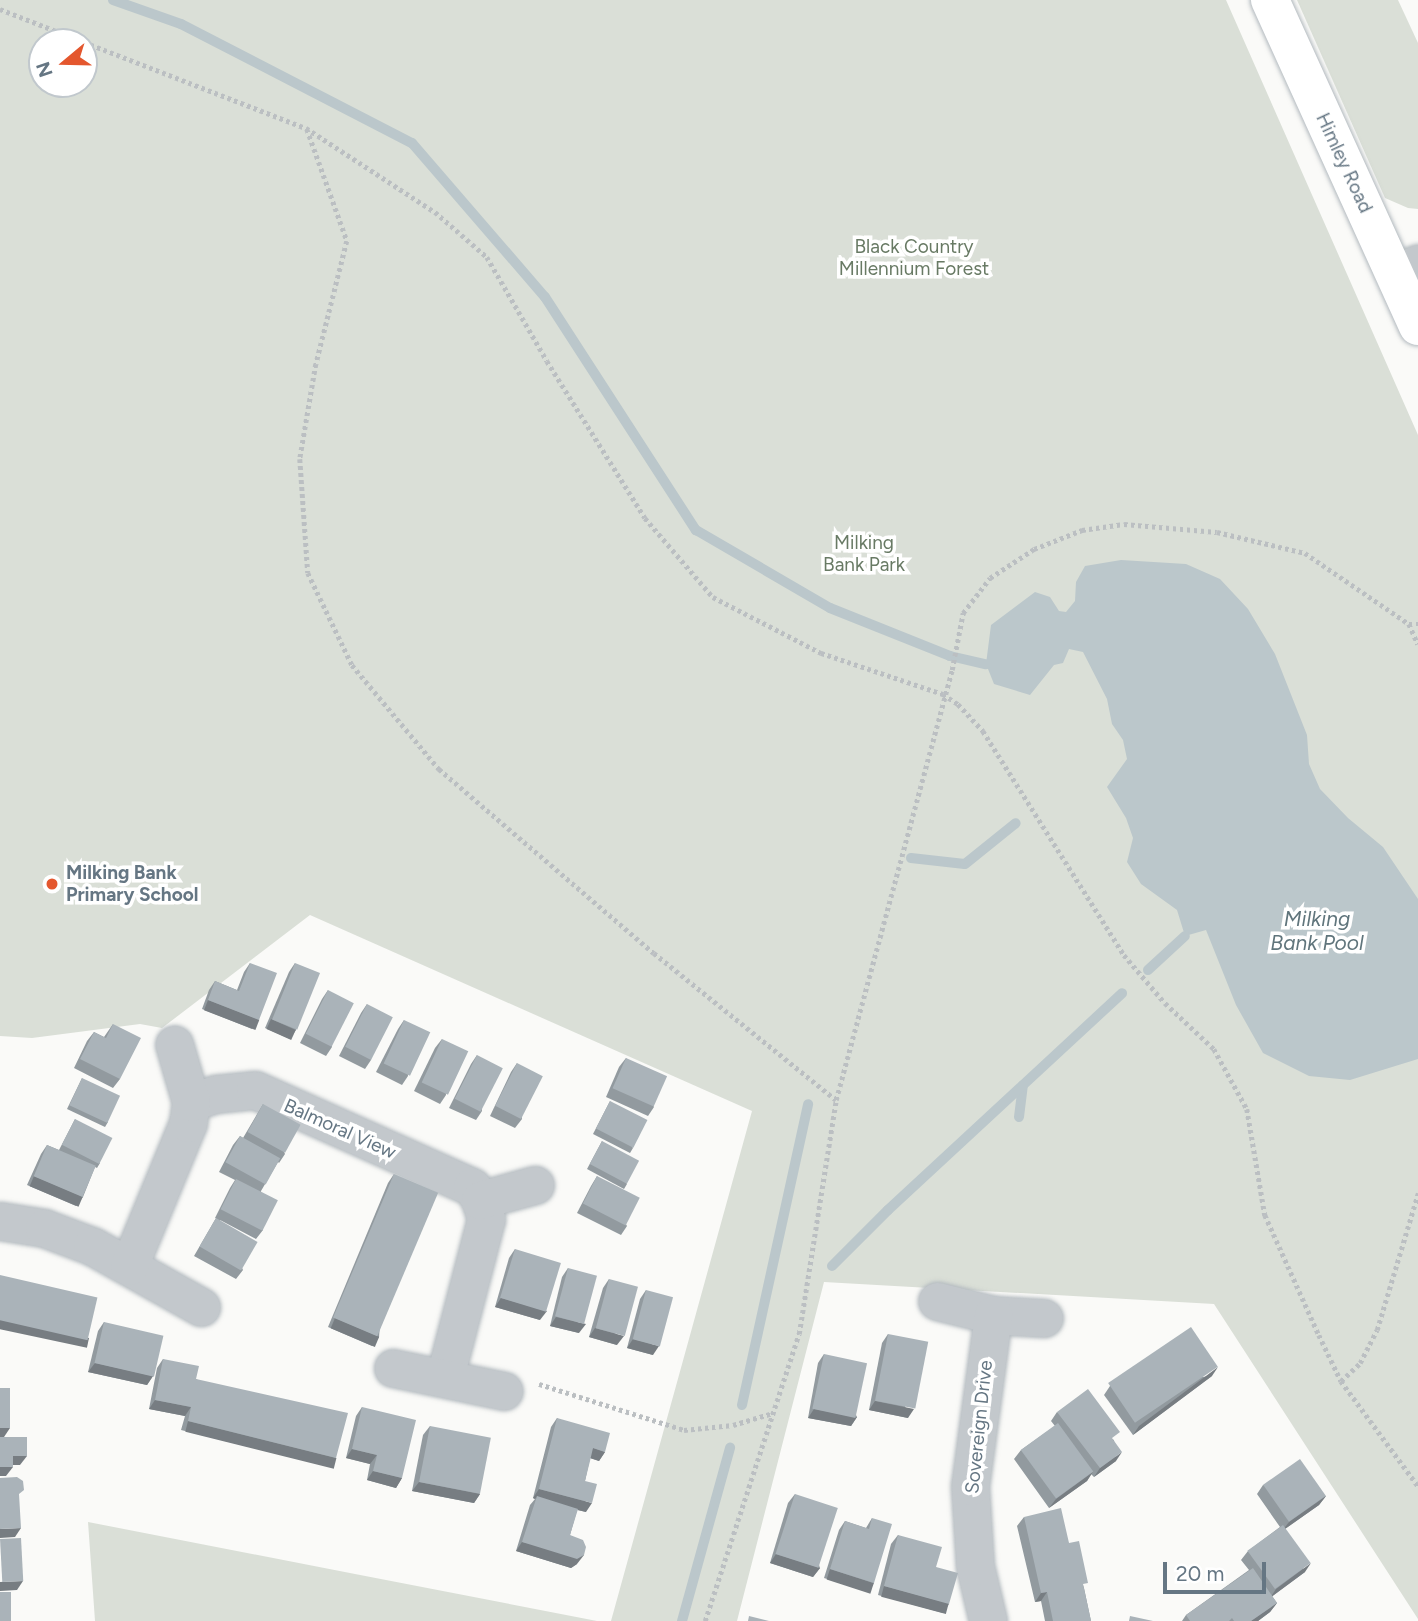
<!DOCTYPE html>
<html>
<head>
<meta charset="utf-8">
<style>
  body { margin:0 }
  #map { position:relative; width:1418px; height:1621px; overflow:hidden; background:#fafaf8; font-family:Figtree,sans-serif }
  div>[style] { position:absolute }
  .green>* { inset:0; background:#dadfd7 }
  .water>* { inset:0; background:#bbc7cb }
  .stream>* { height:10px; margin:-5px; padding:0 5px; transform-origin:5px; border-radius:5px; background:#bbc7cb }
  .path>* { height:4.5px; margin-top:-2.25px; transform-origin:0; background:repeating-linear-gradient(90deg,#bbbfc2 0 3.5px,transparent 0 7px) }
  .roads { filter:drop-shadow(0 0 2px #b3babf) drop-shadow(0 0 2px #b3babf) }
  .street>* { height:37px; margin:-18.5px; padding:0 18.5px; transform-origin:18.5px; border-radius:18.5px; background:#c3c8cc }
  .secondary>* { height:38px; margin:-19px; padding:0 19px; transform-origin:19px; border-radius:19px; background:#fff }
  .wall>* { inset:0; background:#929a9f }
  .shaded-wall>* { inset:0; background:#777d82; transform-origin:0 0 }
  .building>* { inset:0; background:#aab3b9; transform-origin:0 0 }
  .dots>* { width:19px; height:19px; translate:-50% -50%; box-sizing:border-box; border:4px solid #fff; border-radius:50% }
  span { translate:-50% -50%; white-space:nowrap; text-align:center; line-height:1.15; -webkit-text-stroke:7px #fff; paint-order:stroke }
  .street-label { font-size:19px; color:#657683 }
  .park-label { font-size:19px; color:#687a64 }
  .poi-label { font-size:19px; color:#657683; font-weight:700 }
  .left { translate:0 -50%; text-align:left }
  .water-label { font-size:21px; color:#60757c; font-style:italic }
  .north { position:absolute; left:28px; top:28px; width:70px; height:70px; box-sizing:border-box; background:#fff; border:2px solid #c1c8cd; border-radius:50%; rotate:251deg; font-size:19px; font-weight:700; line-height:28px; text-align:center; color:#657683 }
  .north::after { content:''; display:block; margin:auto; width:24px; height:32px; background:#e4572e; clip-path:polygon(50% 0,100% 100%,50% 72%,0 100%) }
  .scale { position:absolute; left:1163px; top:1562px; width:103px; height:32px; box-sizing:border-box; border:4px solid #657683; border-top:0; padding-left:9px; font-size:21px; line-height:24px; white-space:nowrap; color:#657683; -webkit-text-stroke:5px #fff; paint-order:stroke }
</style>
</head>
<body>
<div id="map">
  <div class="green">
    <div style="clip-path:polygon(evenodd,0 0,1226px 0,1418px 435px,1418px 1619px,1214px 1304px,824px 1282px,737px 1621px,611px 1621px,752px 1111px,310px 915px,162px 1028px,140px 1024px,32px 1038px,0 1036px,0 0,42px 42px,84px 42px,84px 84px,42px 84px,42px 42px)"></div>
    <div style="clip-path:polygon(1297px 0,1398px 0,1418px 43px,1418px 209px,1408px 208px,1385px 198px)"></div>
    <div style="clip-path:polygon(88px 1522px,355px 1574px,597px 1621px,95px 1621px)"></div>
  </div>
  <div class="water">
    <div style="clip-path:polygon(1121px 560px,1186px 564px,1220px 579px,1248px 609px,1275px 654px,1307px 735px,1309px 764px,1320px 789px,1348px 818px,1383px 847px,1418px 899px,1418px 1059px,1350px 1080px,1309px 1076px,1263px 1053px,1236px 1005px,1206px 930px,1185px 936px,1177px 910px,1141px 884px,1127px 862px,1133px 838px,1126px 818px,1107px 787px,1127px 759px,1123px 740px,1112px 724px,1107px 699px,1083px 652px,1069px 649px,1063px 663px,1054px 665px,1030px 695px,994px 684px,986px 664px,991px 625px,1035px 592px,1050px 597px,1059px 611px,1066px 612px,1075px 601px,1076px 582px,1085px 566px)"></div>
  </div>
  <div class="stream">
    <div style="left:113px;top:0;width:72px;rotate:19.4deg"></div>
    <div style="left:181px;top:24px;width:260px;rotate:27.3deg"></div>
    <div style="left:412px;top:143px;width:203px;rotate:49.2deg"></div>
    <div style="left:545px;top:297px;width:278px;rotate:57.1deg"></div>
    <div style="left:696px;top:530px;width:155px;rotate:30.2deg"></div>
    <div style="left:830px;top:608px;width:129px;rotate:21.8deg"></div>
    <div style="left:950px;top:656px;width:37px;rotate:13deg"></div>
    <div style="left:911px;top:858px;width:54px;rotate:6.3deg"></div>
    <div style="left:965px;top:864px;width:65px;rotate:-38.8deg"></div>
    <div style="left:1148px;top:970px;width:50px;rotate:-42.6deg"></div>
    <div style="left:1019px;top:1117px;width:32px;rotate:-83deg"></div>
    <div style="left:832px;top:1266px;width:79px;rotate:-45deg"></div>
    <div style="left:888px;top:1210px;width:319px;rotate:-42.8deg"></div>
    <div style="left:742px;top:1405px;width:308px;rotate:-77.6deg"></div>
    <div style="left:682px;top:1621px;width:180px;rotate:-74.5deg"></div>
  </div>
  <div class="path">
    <div style="left:0;top:9px;width:90px;rotate:21.4deg"></div>
    <div style="left:84px;top:42px;width:238px;rotate:21.2deg"></div>
    <div style="left:306px;top:128px;width:154px;rotate:33.1deg"></div>
    <div style="left:435px;top:212px;width:69px;rotate:40.9deg"></div>
    <div style="left:487px;top:257px;width:120px;rotate:60deg"></div>
    <div style="left:547px;top:361px;width:185px;rotate:58deg"></div>
    <div style="left:645px;top:518px;width:104px;rotate:49.3deg"></div>
    <div style="left:713px;top:597px;width:122px;rotate:27.4deg"></div>
    <div style="left:821px;top:653px;width:129px;rotate:18.6deg"></div>
    <div style="left:943px;top:694px;width:18px;rotate:34deg"></div>
    <div style="left:958px;top:704px;width:37px;rotate:47deg"></div>
    <div style="left:983px;top:731px;width:265px;rotate:57.8deg"></div>
    <div style="left:1124px;top:955px;width:63px;rotate:49.5deg"></div>
    <div style="left:1165px;top:1003px;width:67px;rotate:43.2deg"></div>
    <div style="left:1214px;top:1049px;width:68px;rotate:61.2deg"></div>
    <div style="left:1247px;top:1109px;width:108px;rotate:80.4deg"></div>
    <div style="left:1265px;top:1215px;width:132px;rotate:65.8deg"></div>
    <div style="left:1319px;top:1335px;width:51px;rotate:64.4deg"></div>
    <div style="left:1341px;top:1381px;width:130px;rotate:53.7deg"></div>
    <div style="left:307px;top:129px;width:119px;rotate:70.3deg"></div>
    <div style="left:347px;top:241px;width:127px;rotate:104.1deg"></div>
    <div style="left:316px;top:364px;width:96px;rotate:99.6deg"></div>
    <div style="left:300px;top:459px;width:114px;rotate:86deg"></div>
    <div style="left:308px;top:573px;width:102px;rotate:64.4deg"></div>
    <div style="left:352px;top:665px;width:136px;rotate:50.1deg"></div>
    <div style="left:439px;top:769px;width:283px;rotate:40.6deg"></div>
    <div style="left:654px;top:953px;width:234px;rotate:38.9deg"></div>
    <div style="left:1409px;top:624px;width:22px;rotate:66deg"></div>
    <div style="left:1341px;top:1381px;width:26px;rotate:-43deg"></div>
    <div style="left:1360px;top:1363px;width:37px;rotate:-63deg"></div>
    <div style="left:1377px;top:1330px;width:143px;rotate:-73.3deg"></div>
    <div style="left:539px;top:1384px;width:152px;rotate:17.6deg"></div>
    <div style="left:684px;top:1430px;width:49px;rotate:-5.8deg"></div>
    <div style="left:733px;top:1425px;width:42px;rotate:-16.7deg"></div>
    <div style="left:705px;top:1621px;width:302px;rotate:-71.9deg"></div>
    <div style="left:799px;top:1334px;width:237px;rotate:-81deg"></div>
    <div style="left:836px;top:1100px;width:445px;rotate:-74.9deg"></div>
    <div style="left:952px;top:670px;width:58px;rotate:-79.1deg"></div>
    <div style="left:963px;top:613px;width:44px;rotate:-52.4deg"></div>
    <div style="left:990px;top:578px;width:53px;rotate:-33.4deg"></div>
    <div style="left:1034px;top:549px;width:52px;rotate:-21.6deg"></div>
    <div style="left:1082px;top:530px;width:42px;rotate:-8.1deg"></div>
    <div style="left:1124px;top:524px;width:93px;rotate:4.9deg"></div>
    <div style="left:1217px;top:532px;width:90px;rotate:13.4deg"></div>
    <div style="left:1305px;top:553px;width:126px;rotate:34.3deg"></div>
    <div style="left:1409px;top:624px;width:9px"></div>
  </div>
  <div class="roads">
    <div class="street">
      <div style="left:1395px;top:273px;width:25px;rotate:-23deg"></div>
      <div style="left:191px;top:1102px;width:25px;rotate:-18deg"></div>
      <div style="left:215px;top:1094px;width:40px;rotate:-5.7deg"></div>
      <div style="left:255px;top:1090px;width:238px;rotate:24.1deg"></div>
      <div style="left:472px;top:1187px;width:15px;rotate:58deg"></div>
      <div style="left:480px;top:1200px;width:20px;rotate:72deg"></div>
      <div style="left:486px;top:1219px;width:162px;rotate:104.6deg"></div>
      <div style="left:480px;top:1200px;width:57px;rotate:-15.3deg"></div>
      <div style="left:0;top:1221px;width:45px;rotate:9deg"></div>
      <div style="left:44px;top:1228px;width:51px;rotate:20.6deg"></div>
      <div style="left:92px;top:1246px;width:125px;rotate:29.2deg"></div>
      <div style="left:129px;top:1266px;width:155px;rotate:-67.6deg"></div>
      <div style="left:188px;top:1123px;width:21px;rotate:-82deg"></div>
      <div style="left:191px;top:1102px;width:60px;rotate:-106.3deg"></div>
      <div style="left:937px;top:1301px;width:58px;rotate:14deg"></div>
      <div style="left:993px;top:1315px;width:51px;rotate:3.4deg"></div>
      <div style="left:393px;top:1368px;width:113px;rotate:11.7deg"></div>
      <div style="left:988px;top:1621px;width:57px;rotate:-103.3deg"></div>
      <div style="left:975px;top:1566px;width:80px;rotate:-93.6deg"></div>
      <div style="left:970px;top:1486px;width:173px;rotate:-82.3deg"></div>
    </div>
    <div class="secondary">
      <div style="left:1270px;top:0;width:358px;rotate:65.6deg"></div>
    </div>
  </div>
  <div class="wall">
    <div style="clip-path:polygon(250px 963px,259px 1020px,252px 1029px,202px 1009px,209px 990px,215px 981px,237px 990px,244px 972px)"></div>
    <div style="clip-path:polygon(295px 963px,296px 1030px,290px 1039px,265px 1028px,289px 972px)"></div>
    <div style="clip-path:polygon(328px 990px,332px 1047px,326px 1056px,300px 1043px,322px 999px)"></div>
    <div style="clip-path:polygon(367px 1004px,371px 1060px,365px 1069px,339px 1056px,361px 1013px)"></div>
    <div style="clip-path:polygon(404px 1020px,408px 1076px,402px 1085px,376px 1072px,398px 1029px)"></div>
    <div style="clip-path:polygon(113px 1024px,120px 1079px,113px 1088px,74px 1068px,87px 1041px,94px 1032px,104px 1037px)"></div>
    <div style="clip-path:polygon(442px 1039px,446px 1095px,440px 1104px,414px 1091px,435px 1048px)"></div>
    <div style="clip-path:polygon(477px 1055px,482px 1111px,476px 1120px,449px 1108px,471px 1064px)"></div>
    <div style="clip-path:polygon(626px 1058px,654px 1107px,648px 1116px,606px 1097px,619px 1067px)"></div>
    <div style="clip-path:polygon(517px 1063px,522px 1119px,515px 1128px,490px 1116px,511px 1072px)"></div>
    <div style="clip-path:polygon(82px 1078px,108px 1122px,105px 1127px,67px 1109px)"></div>
    <div style="clip-path:polygon(610px 1101px,633px 1148px,630px 1153px,593px 1134px)"></div>
    <div style="clip-path:polygon(263px 1104px,285px 1154px,279px 1163px,278px 1162px,261px 1191px,263px 1230px,256px 1239px,220px 1220px,243px 1270px,236px 1279px,194px 1256px,216px 1218px,215px 1218px,230px 1188px,235px 1180px,219px 1172px,233px 1145px,240px 1136px,243px 1138px)"></div>
    <div style="clip-path:polygon(75px 1119px,100px 1163px,97px 1168px,95px 1167px,83px 1197px,76px 1206px,27px 1185px,41px 1154px,47px 1145px,59px 1150px)"></div>
    <div style="clip-path:polygon(602px 1141px,627px 1184px,624px 1189px,587px 1169px)"></div>
    <div style="clip-path:polygon(394px 1174px,379px 1337px,372px 1346px,328px 1327px,388px 1183px)"></div>
    <div style="clip-path:polygon(597px 1176px,627px 1226px,621px 1235px,577px 1213px,591px 1186px)"></div>
    <div style="clip-path:polygon(515px 1249px,540px 1320px,495px 1307px,509px 1258px)"></div>
    <div style="clip-path:polygon(568px 1268px,579px 1333px,550px 1326px,562px 1277px)"></div>
    <div style="clip-path:polygon(609px 1279px,617px 1345px,589px 1337px,603px 1288px)"></div>
    <div style="clip-path:polygon(646px 1290px,653px 1355px,627px 1348px,640px 1299px)"></div>
    <div style="clip-path:polygon(104px 1322px,153px 1376px,147px 1385px,88px 1372px,98px 1331px)"></div>
    <div style="clip-path:polygon(888px 1334px,908px 1418px,869px 1410px,882px 1343px)"></div>
    <div style="clip-path:polygon(824px 1354px,857px 1417px,851px 1426px,808px 1418px,818px 1363px)"></div>
    <div style="clip-path:polygon(163px 1359px,196px 1379px,336px 1458px,330px 1467px,181px 1430px,185px 1416px,149px 1409px,157px 1368px)"></div>
    <div style="clip-path:polygon(1212px 1376px,1133px 1435px,1104px 1395px,1110px 1386px)"></div>
    <div style="clip-path:polygon(362px 1407px,402px 1478px,396px 1488px,367px 1480px,370px 1464px,346px 1458px,356px 1416px)"></div>
    <div style="clip-path:polygon(1057px 1412px,1114px 1440px,1116px 1461px,1094px 1477px,1091px 1474px,1087px 1481px,1049px 1508px,1014px 1459px,1021px 1450px,1055px 1426px,1051px 1421px)"></div>
    <div style="clip-path:polygon(557px 1418px,605px 1452px,599px 1461px,590px 1458px,585px 1481px,586px 1512px,577px 1510px,570px 1535px,577px 1564px,571px 1568px,516px 1551px,530px 1505px,535px 1499px,533px 1498px,551px 1427px)"></div>
    <div style="clip-path:polygon(430px 1426px,480px 1494px,474px 1503px,412px 1491px,423px 1435px)"></div>
    <div style="clip-path:polygon(1263px 1485px,1326px 1496px,1319px 1505px,1285px 1529px,1305px 1572px,1272px 1596px,1277px 1603px,1270px 1612px,1258px 1621px,1182px 1621px,1186px 1615px,1249px 1570px,1241px 1560px,1248px 1551px,1280px 1527px,1257px 1494px)"></div>
    <div style="clip-path:polygon(795px 1494px,820px 1568px,813px 1577px,770px 1563px,788px 1503px)"></div>
    <div style="clip-path:polygon(1024px 1517px,1069px 1543px,1084px 1588px,1091px 1621px,1045px 1621px,1041px 1601px,1035px 1602px,1017px 1526px)"></div>
    <div style="clip-path:polygon(872px 1518px,874px 1583px,868px 1592px,824px 1578px,839px 1530px,845px 1521px,866px 1528px)"></div>
    <div style="clip-path:polygon(898px 1535px,936px 1567px,949px 1604px,943px 1613px,878px 1595px,891px 1544px)"></div>
  </div>
  <div class="shaded-wall">
    <div style="left:208px;top:1000px;width:55px;height:11px;rotate:21deg"></div>
    <div style="left:271px;top:1019px;width:27px;height:11px;rotate:24deg"></div>
    <div style="left:34px;top:1176px;width:53px;height:11px;rotate:23deg"></div>
    <div style="clip-path:polygon(501px 1298px,547px 1311px,540px 1320px,495px 1307px)"></div>
    <div style="clip-path:polygon(556px 1317px,586px 1324px,579px 1333px,550px 1326px)"></div>
    <div style="left:335px;top:1318px;width:48px;height:11px;rotate:23deg"></div>
    <div style="left:0;top:1319px;width:91px;height:10px;rotate:12deg"></div>
    <div style="clip-path:polygon(595px 1328px,624px 1336px,617px 1345px,589px 1337px)"></div>
    <div style="clip-path:polygon(633px 1339px,659px 1346px,653px 1355px,627px 1348px)"></div>
    <div style="clip-path:polygon(95px 1363px,153px 1376px,147px 1385px,88px 1372px)"></div>
    <div style="clip-path:polygon(1218px 1367px,1212px 1376px,1133px 1435px,1139px 1426px)"></div>
    <div style="clip-path:polygon(155px 1400px,191px 1407px,185px 1416px,149px 1409px)"></div>
    <div style="clip-path:polygon(875px 1401px,914px 1409px,908px 1418px,869px 1410px)"></div>
    <div style="clip-path:polygon(814px 1409px,857px 1417px,851px 1426px,808px 1418px)"></div>
    <div style="left:188px;top:1421px;width:153px;height:11px;rotate:14deg"></div>
    <div style="clip-path:polygon(0 1428px,10px 1428px,4px 1437px,0 1437px)"></div>
    <div style="clip-path:polygon(593px 1448px,605px 1452px,599px 1461px,587px 1457px)"></div>
    <div style="clip-path:polygon(352px 1449px,377px 1455px,370px 1464px,346px 1458px)"></div>
    <div style="clip-path:polygon(1122px 1452px,1116px 1461px,1094px 1477px,1100px 1468px)"></div>
    <div style="clip-path:polygon(13px 1456px,27px 1456px,20px 1465px,6px 1465px)"></div>
    <div style="clip-path:polygon(0 1467px,13px 1467px,6px 1476px,0 1476px)"></div>
    <div style="clip-path:polygon(373px 1471px,402px 1478px,396px 1488px,367px 1480px)"></div>
    <div style="clip-path:polygon(1093px 1472px,1087px 1481px,1049px 1508px,1056px 1499px)"></div>
    <div style="clip-path:polygon(419px 1482px,480px 1494px,474px 1503px,412px 1491px)"></div>
    <div style="clip-path:polygon(539px 1489px,592px 1503px,586px 1512px,536px 1499px,537px 1496px,535px 1499px,533px 1498px)"></div>
    <div style="clip-path:polygon(1326px 1496px,1319px 1505px,1282px 1531px,1289px 1522px)"></div>
    <div style="clip-path:polygon(21px 1528px,15px 1537px,0 1538px,0 1529px)"></div>
    <div style="clip-path:polygon(522px 1542px,584px 1555px,577px 1564px,571px 1568px,516px 1551px)"></div>
    <div style="clip-path:polygon(776px 1554px,820px 1568px,813px 1577px,770px 1563px)"></div>
    <div style="clip-path:polygon(1311px 1563px,1305px 1572px,1270px 1598px,1276px 1589px)"></div>
    <div style="left:830px;top:1569px;width:46px;height:11px;rotate:18deg"></div>
    <div style="clip-path:polygon(23px 1581px,17px 1590px,0 1591px,0 1582px)"></div>
    <div style="left:884px;top:1586px;width:67px;height:11px;rotate:15deg"></div>
    <div style="clip-path:polygon(1047px 1592px,1041px 1601px,1035px 1602px,1041px 1593px)"></div>
    <div style="clip-path:polygon(1277px 1603px,1270px 1612px,1258px 1621px,1251px 1621px)"></div>
  </div>
  <div class="building">
    <div style="clip-path:polygon(250px 963px,277px 973px,259px 1020px,208px 1000px,215px 981px,239px 991px)"></div>
    <div style="left:295px;top:963px;width:27px;height:61px;rotate:22deg"></div>
    <div style="left:328px;top:990px;width:29px;height:49px;rotate:27deg"></div>
    <div style="left:367px;top:1004px;width:29px;height:48px;rotate:27deg"></div>
    <div style="left:404px;top:1020px;width:29px;height:48px;rotate:25deg"></div>
    <div style="clip-path:polygon(113px 1024px,141px 1038px,120px 1079px,80px 1059px,94px 1032px,106px 1038px)"></div>
    <div style="left:442px;top:1039px;width:29px;height:48px;rotate:25deg"></div>
    <div style="left:477px;top:1055px;width:29px;height:49px;rotate:27deg"></div>
    <div style="left:626px;top:1058px;width:45px;height:33px;rotate:24deg"></div>
    <div style="left:517px;top:1063px;width:29px;height:48px;rotate:27deg"></div>
    <div style="left:82px;top:1078px;width:42px;height:30px;rotate:25deg"></div>
    <div style="left:610px;top:1101px;width:42px;height:31px;rotate:27deg"></div>
    <div style="left:263px;top:1104px;width:43px;height:32px;rotate:29deg"></div>
    <div style="left:75px;top:1119px;width:42px;height:29px;rotate:27deg"></div>
    <div style="left:240px;top:1136px;width:46px;height:30px;rotate:29deg"></div>
    <div style="left:602px;top:1141px;width:42px;height:26px;rotate:28deg"></div>
    <div style="left:47px;top:1145px;width:53px;height:34px;rotate:23deg"></div>
    <div style="left:394px;top:1174px;width:48px;height:156px;rotate:23deg"></div>
    <div style="left:597px;top:1176px;width:48px;height:31px;rotate:27deg"></div>
    <div style="left:236px;top:1179px;width:47px;height:34px;rotate:27deg"></div>
    <div style="left:216px;top:1218px;width:48px;height:33px;rotate:30deg"></div>
    <div style="left:515px;top:1249px;width:48px;height:51px;rotate:17deg"></div>
    <div style="left:568px;top:1268px;width:30px;height:50px;rotate:15deg"></div>
    <div style="left:0;top:1275px;width:100px;height:44px;rotate:13deg"></div>
    <div style="left:609px;top:1279px;width:30px;height:51px;rotate:15deg"></div>
    <div style="left:646px;top:1290px;width:28px;height:51px;rotate:15deg"></div>
    <div style="left:104px;top:1322px;width:61px;height:42px;rotate:13deg"></div>
    <div style="left:1191px;top:1327px;width:48px;height:100px;rotate:56deg"></div>
    <div style="left:888px;top:1334px;width:41px;height:68px;rotate:11deg"></div>
    <div style="left:824px;top:1354px;width:44px;height:56px;rotate:12deg"></div>
    <div style="clip-path:polygon(163px 1359px,199px 1366px,196px 1379px,348px 1413px,336px 1458px,188px 1421px,191px 1407px,155px 1400px)"></div>
    <div style="left:0;top:1388px;width:10px;height:40px"></div>
    <div style="clip-path:polygon(1088px 1389px,1120px 1432px,1112px 1438px,1122px 1452px,1100px 1468px,1057px 1412px)"></div>
    <div style="clip-path:polygon(362px 1407px,416px 1420px,402px 1478px,373px 1471px,377px 1455px,352px 1449px)"></div>
    <div style="clip-path:polygon(557px 1418px,610px 1433px,605px 1452px,593px 1448px,590px 1461px,585px 1481px,597px 1484px,592px 1503px,539px 1489px)"></div>
    <div style="left:1058px;top:1423px;width:60px;height:46px;rotate:54deg"></div>
    <div style="left:430px;top:1426px;width:62px;height:57px;rotate:11deg"></div>
    <div style="clip-path:polygon(0 1437px,27px 1437px,27px 1456px,13px 1456px,13px 1467px,0 1467px)"></div>
    <div style="left:1300px;top:1459px;width:45px;height:45px;rotate:55deg"></div>
    <div style="clip-path:polygon(17px 1477px,23px 1481px,24px 1490px,19px 1494px,21px 1528px,0 1529px,0 1478px)"></div>
    <div style="left:795px;top:1494px;width:45px;height:63px;rotate:18deg"></div>
    <div style="clip-path:polygon(537px 1496px,578px 1509px,570px 1535px,583px 1540px,586px 1547px,584px 1555px,577px 1559px,522px 1542px)"></div>
    <div style="clip-path:polygon(1061px 1508px,1069px 1543px,1079px 1541px,1088px 1583px,1083px 1584px,1091px 1621px,1053px 1621px,1047px 1592px,1041px 1593px,1024px 1517px)"></div>
    <div style="clip-path:polygon(872px 1518px,892px 1524px,874px 1583px,830px 1569px,845px 1521px,869px 1529px)"></div>
    <div style="left:1283px;top:1525px;width:47px;height:44px;rotate:54deg"></div>
    <div style="clip-path:polygon(898px 1535px,942px 1547px,936px 1567px,958px 1573px,949px 1604px,884px 1586px)"></div>
    <div style="left:21px;top:1538px;width:43px;height:21px;rotate:87deg"></div>
    <div style="clip-path:polygon(1253px 1568px,1277px 1603px,1251px 1621px,1234px 1621px,1232px 1618px,1229px 1621px,1190px 1621px,1186px 1615px)"></div>
    <div style="left:0;top:1592px;width:11px;height:29px"></div>
    <div style="clip-path:polygon(749px 1616px,769px 1621px,748px 1621px)"></div>
    <div style="clip-path:polygon(1130px 1616px,1153px 1621px,1129px 1621px)"></div>
  </div>
  <div class="dots">
    <div style="left:52px;top:884px;background:#e4572e"></div>
  </div>
  <div class="street-label">
    <span style="left:1344px;top:163px;rotate:65deg">Himley Road</span>
    <span style="left:340px;top:1129px;rotate:24deg">Balmoral View</span>
    <span style="left:979px;top:1427px;rotate:-84deg">Sovereign Drive</span>
  </div>
  <div class="park-label">
    <span style="left:914px;top:258px">Black Country<br>Millennium Forest</span>
    <span style="left:864px;top:554px">Milking<br>Bank Park</span>
  </div>
  <div class="poi-label">
    <span class="left" style="left:66px;top:884px">Milking Bank<br>Primary School</span>
  </div>
  <div class="water-label">
    <span style="left:1317px;top:931px">Milking<br>Bank Pool</span>
  </div>
  <div class="north">N</div>
  <div class="scale">20 m</div>
</div>
</body>
</html>
